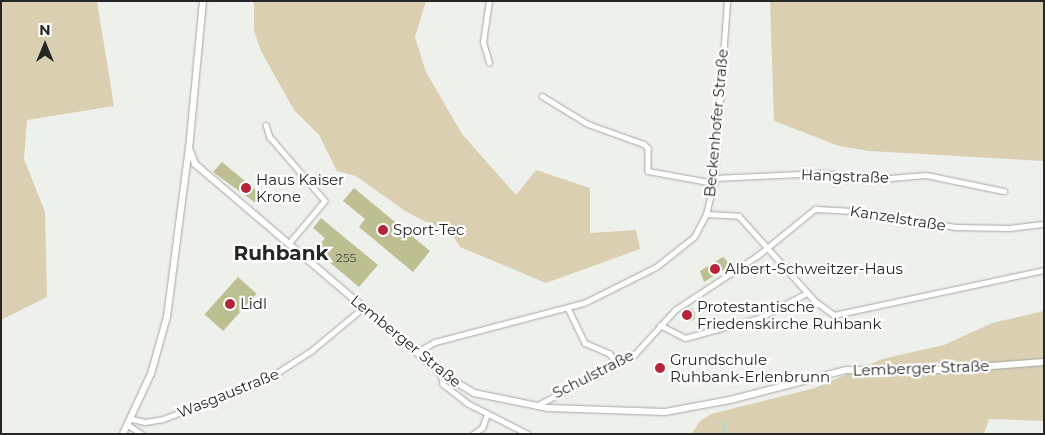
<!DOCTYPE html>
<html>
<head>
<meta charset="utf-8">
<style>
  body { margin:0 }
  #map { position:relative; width:1045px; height:435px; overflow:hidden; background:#edf0eb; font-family:Montserrat,sans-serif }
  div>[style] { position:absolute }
  .green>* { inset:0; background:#dbcfb1 }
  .stream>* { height:2px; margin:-1px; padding:0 1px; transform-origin:1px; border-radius:1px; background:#a7ded0 }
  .building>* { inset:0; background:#bdbf93; transform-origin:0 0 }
  .round { border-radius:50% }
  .roads { filter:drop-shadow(0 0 1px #a5a8a4) drop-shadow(0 0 1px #a5a8a4) }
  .minor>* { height:4.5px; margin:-2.25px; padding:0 2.25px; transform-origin:2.25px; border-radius:2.25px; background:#fff }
  .tertiary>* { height:5.5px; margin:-2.75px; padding:0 2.75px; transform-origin:2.75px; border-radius:2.75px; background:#fff }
  .secondary>* { height:6px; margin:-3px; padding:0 3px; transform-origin:3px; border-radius:3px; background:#fff }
  .dots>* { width:14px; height:14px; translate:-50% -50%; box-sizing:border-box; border:2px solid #fff; border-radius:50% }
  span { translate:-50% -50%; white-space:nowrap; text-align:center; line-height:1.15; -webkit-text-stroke:4.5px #fff; paint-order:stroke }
  .number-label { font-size:12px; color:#4b4c40 }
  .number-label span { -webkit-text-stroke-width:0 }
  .street-label { font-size:15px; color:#252625 }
  .poi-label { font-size:15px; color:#252625 }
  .left { translate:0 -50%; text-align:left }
  .district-label { font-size:20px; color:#252625; font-weight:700 }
  .frame { position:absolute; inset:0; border:2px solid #252625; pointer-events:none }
  .north { position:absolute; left:20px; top:20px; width:50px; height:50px; -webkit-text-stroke:4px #fff; paint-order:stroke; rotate:0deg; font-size:14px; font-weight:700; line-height:20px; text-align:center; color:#252625 }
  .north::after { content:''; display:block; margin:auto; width:18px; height:22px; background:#252625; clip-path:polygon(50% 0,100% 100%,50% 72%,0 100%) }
</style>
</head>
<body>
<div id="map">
  <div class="green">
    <div style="clip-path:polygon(1px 1px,97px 1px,114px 106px,27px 120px,24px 159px,45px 212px,47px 297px,1px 320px)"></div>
    <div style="clip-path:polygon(254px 1px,426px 1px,415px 37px,426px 72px,462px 134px,516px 195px,536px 170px,590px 188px,590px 233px,636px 230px,640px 249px,546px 283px,460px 247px,453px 236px,405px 211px,356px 176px,337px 171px,319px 135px,294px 110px,261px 51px,254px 31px)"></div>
    <div style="clip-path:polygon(770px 1px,1044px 1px,1044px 161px,869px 151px,839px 146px,774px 121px)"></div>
    <div style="clip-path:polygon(1044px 311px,1044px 421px,989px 419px,984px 434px,692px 434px,699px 422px,711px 414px,815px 388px,882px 359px,944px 345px,992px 323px)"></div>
  </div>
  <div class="stream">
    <div style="left:723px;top:422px;width:12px;rotate:81deg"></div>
  </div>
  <div class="building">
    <div style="clip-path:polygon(222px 162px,263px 196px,257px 204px,213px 172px)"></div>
    <div style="clip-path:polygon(354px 188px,430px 251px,413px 272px,359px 227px,365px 219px,343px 201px)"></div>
    <div style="clip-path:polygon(321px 218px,378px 265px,359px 287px,315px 250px,325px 238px,313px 228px)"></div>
    <div style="clip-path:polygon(723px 257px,731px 265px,704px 282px,700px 271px)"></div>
    <div style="left:238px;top:277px;width:25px;height:50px;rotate:42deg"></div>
    <div class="round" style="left:681px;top:308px;width:14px;height:14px"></div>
  </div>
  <div class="roads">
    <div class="minor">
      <div style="left:489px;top:63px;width:22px;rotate:-106deg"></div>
      <div style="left:483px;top:42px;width:41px;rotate:-81.7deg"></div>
      <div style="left:542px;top:96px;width:54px;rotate:31.3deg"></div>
      <div style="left:588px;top:124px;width:59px;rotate:19.7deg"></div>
      <div style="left:644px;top:144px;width:6px;rotate:45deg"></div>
      <div style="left:648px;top:148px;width:23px;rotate:90deg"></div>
      <div style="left:648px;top:171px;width:67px;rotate:10.3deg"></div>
      <div style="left:266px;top:125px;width:13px;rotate:72deg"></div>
      <div style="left:270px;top:137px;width:84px;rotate:49.3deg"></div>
      <div style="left:325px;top:201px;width:56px;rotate:129.9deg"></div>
      <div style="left:714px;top:178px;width:108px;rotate:-2.7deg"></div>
      <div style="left:822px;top:173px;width:56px;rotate:6.1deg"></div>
      <div style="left:878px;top:179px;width:48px;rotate:-4.8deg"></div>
      <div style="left:926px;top:175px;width:80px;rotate:11.6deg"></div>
      <div style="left:706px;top:214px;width:33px;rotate:3deg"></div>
      <div style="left:739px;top:216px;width:114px;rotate:48.2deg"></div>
      <div style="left:815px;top:301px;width:24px;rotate:36deg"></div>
      <div style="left:834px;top:315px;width:215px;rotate:-12.1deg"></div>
      <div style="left:568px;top:308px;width:39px;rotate:64deg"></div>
      <div style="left:585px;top:343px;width:26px;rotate:23deg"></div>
      <div style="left:609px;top:353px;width:14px;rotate:51deg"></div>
      <div style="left:660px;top:325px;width:28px;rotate:27deg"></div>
      <div style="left:685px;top:338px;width:77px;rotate:-15.1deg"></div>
      <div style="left:759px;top:318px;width:54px;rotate:-27.5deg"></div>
      <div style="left:417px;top:352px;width:21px;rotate:-29deg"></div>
      <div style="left:435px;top:342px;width:154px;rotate:-14.7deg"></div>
      <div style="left:584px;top:303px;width:80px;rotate:-26.6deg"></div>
      <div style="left:656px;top:267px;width:48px;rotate:-38.3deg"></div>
      <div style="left:694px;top:237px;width:26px;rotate:-62deg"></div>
      <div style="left:706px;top:214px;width:32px;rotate:-76deg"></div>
      <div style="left:714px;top:183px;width:182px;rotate:-85.9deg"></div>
      <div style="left:441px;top:373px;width:11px;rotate:80deg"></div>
      <div style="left:443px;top:384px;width:31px;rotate:38deg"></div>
      <div style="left:467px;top:403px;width:68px;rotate:26.9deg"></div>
      <div style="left:536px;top:406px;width:112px;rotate:-27.7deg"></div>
      <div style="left:635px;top:354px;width:59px;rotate:-47.7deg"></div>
      <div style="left:675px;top:310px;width:98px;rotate:-33.4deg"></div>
      <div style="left:757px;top:256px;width:75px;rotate:-39deg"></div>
      <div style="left:815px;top:209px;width:39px;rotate:3deg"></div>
      <div style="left:854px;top:211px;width:103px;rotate:8.9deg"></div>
      <div style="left:956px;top:227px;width:53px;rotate:1.1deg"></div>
      <div style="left:1009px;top:228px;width:35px;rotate:-7deg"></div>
      <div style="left:132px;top:419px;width:13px;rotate:13deg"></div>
      <div style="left:145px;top:422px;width:18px;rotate:-9deg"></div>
      <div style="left:163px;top:419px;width:110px;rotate:-20.7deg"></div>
      <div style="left:266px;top:380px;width:54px;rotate:-32.8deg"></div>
      <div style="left:311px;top:351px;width:69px;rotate:-39.7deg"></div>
      <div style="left:128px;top:425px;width:17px;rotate:33deg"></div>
      <div style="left:473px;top:434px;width:11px;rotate:-34deg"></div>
      <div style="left:482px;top:428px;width:15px;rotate:-70deg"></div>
    </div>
    <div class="tertiary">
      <div style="left:123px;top:434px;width:66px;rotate:-65deg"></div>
      <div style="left:151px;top:374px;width:59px;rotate:-74.3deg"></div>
      <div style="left:167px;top:317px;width:170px;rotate:-82.6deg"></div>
    </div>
    <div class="secondary">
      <div style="left:203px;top:1px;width:148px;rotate:95.4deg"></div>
      <div style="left:189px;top:148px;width:17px;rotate:69deg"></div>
      <div style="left:195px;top:164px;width:323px;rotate:40.4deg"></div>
      <div style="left:441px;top:373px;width:39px;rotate:31deg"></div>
      <div style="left:474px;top:393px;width:76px;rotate:11.5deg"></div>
      <div style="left:548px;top:408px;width:117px;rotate:2deg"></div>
      <div style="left:665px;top:412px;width:66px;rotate:-10.5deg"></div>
      <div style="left:730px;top:400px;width:120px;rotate:-14.5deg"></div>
      <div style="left:846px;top:370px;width:93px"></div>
      <div style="left:939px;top:370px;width:105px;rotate:-4.4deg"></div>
    </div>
  </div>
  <div class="dots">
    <div style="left:246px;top:188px;background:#b62439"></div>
    <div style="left:383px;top:230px;background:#b62439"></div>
    <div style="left:715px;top:269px;background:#b62439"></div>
    <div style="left:230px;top:304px;background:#b62439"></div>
    <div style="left:687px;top:315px;background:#b62439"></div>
    <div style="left:660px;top:368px;background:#b62439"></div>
  </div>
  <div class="number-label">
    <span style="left:346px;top:258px">255</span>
  </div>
  <div class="street-label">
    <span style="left:716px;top:123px;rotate:-85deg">Beckenhofer Straße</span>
    <span style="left:845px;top:176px;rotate:2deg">Hangstraße</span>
    <span style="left:898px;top:218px;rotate:9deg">Kanzelstraße</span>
    <span style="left:406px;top:341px;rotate:39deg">Lemberger Straße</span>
    <span style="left:921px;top:368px;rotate:-2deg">Lemberger Straße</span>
    <span style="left:593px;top:374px;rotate:-27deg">Schulstraße</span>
    <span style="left:228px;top:393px;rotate:-22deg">Wasgaustraße</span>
  </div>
  <div class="poi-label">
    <span class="left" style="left:256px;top:188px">Haus Kaiser<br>Krone</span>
    <span class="left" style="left:393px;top:230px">Sport-Tec</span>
    <span class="left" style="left:725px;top:269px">Albert-Schweitzer-Haus</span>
    <span class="left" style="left:240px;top:304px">Lidl</span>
    <span class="left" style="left:697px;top:315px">Protestantische<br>Friedenskirche Ruhbank</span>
    <span class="left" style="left:670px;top:368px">Grundschule<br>Ruhbank-Erlenbrunn</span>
  </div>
  <div class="district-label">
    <span style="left:281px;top:253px">Ruhbank</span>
  </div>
  <div class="frame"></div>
  <div class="north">N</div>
</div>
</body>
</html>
